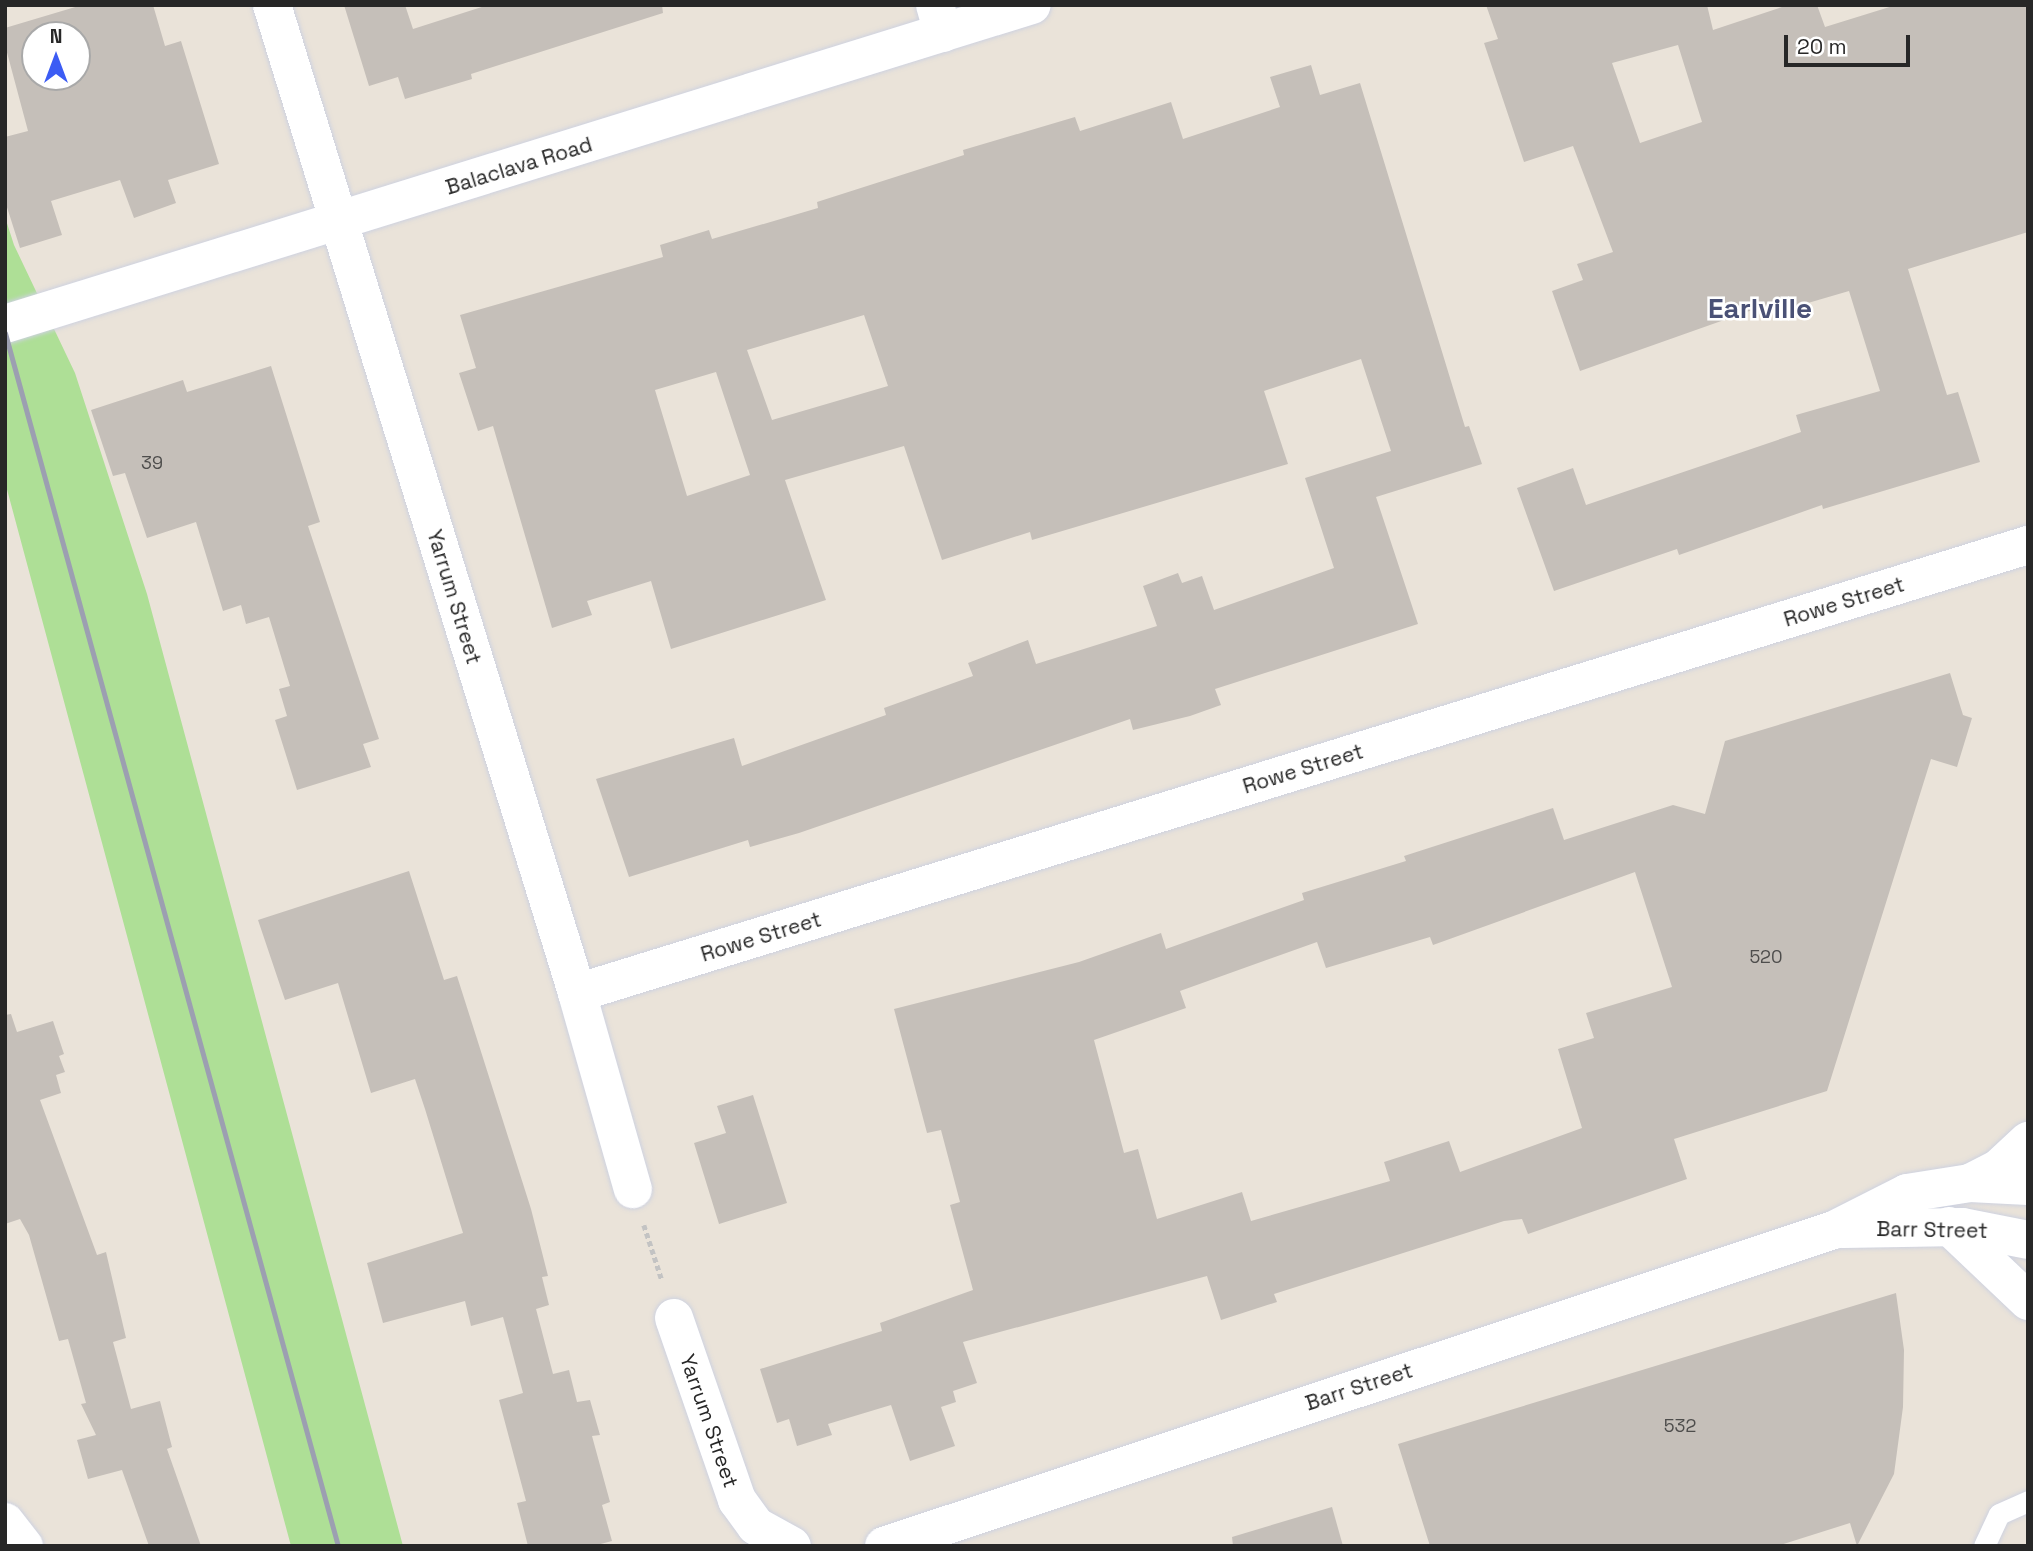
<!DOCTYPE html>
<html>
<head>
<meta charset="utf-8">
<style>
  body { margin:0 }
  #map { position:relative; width:2033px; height:1551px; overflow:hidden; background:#eae3d9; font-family:"Space Grotesk",sans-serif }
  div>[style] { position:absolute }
  .green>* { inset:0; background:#aedf96 }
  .building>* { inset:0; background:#c5bfb9 }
  .path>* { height:4.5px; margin-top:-2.25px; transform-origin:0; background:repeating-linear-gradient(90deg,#c3c3c3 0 5px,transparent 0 8.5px) }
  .roads { filter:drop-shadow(0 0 2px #ced2e0) drop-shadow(0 0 2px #ced2e0) }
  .lane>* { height:21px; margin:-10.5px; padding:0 10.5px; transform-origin:10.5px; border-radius:10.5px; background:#fff }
  .street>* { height:38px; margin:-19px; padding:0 19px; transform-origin:19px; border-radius:19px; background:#fff }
  .secondary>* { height:38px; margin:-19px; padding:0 19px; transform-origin:19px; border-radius:19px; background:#fff }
  .rail>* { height:5px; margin:-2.5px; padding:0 2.5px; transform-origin:2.5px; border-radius:2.5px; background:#9c9fb1 }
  span { translate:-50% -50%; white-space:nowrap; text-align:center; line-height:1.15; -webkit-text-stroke:5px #fff; paint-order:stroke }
  .number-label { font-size:18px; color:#4e4d4c }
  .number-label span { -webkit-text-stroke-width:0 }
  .street-label { font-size:21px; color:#272727 }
  .district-label { font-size:28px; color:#4a5176; font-weight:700 }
  .frame { position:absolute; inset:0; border:7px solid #272727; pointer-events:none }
  .north { position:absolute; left:21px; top:21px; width:70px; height:70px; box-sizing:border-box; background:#fff; border:2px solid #a9a9a9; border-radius:50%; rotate:0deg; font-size:19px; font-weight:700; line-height:28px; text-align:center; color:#272727 }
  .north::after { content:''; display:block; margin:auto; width:24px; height:32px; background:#3c5cf4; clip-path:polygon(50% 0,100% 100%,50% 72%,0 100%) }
  .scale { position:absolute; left:1784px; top:35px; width:126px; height:32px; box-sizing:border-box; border:4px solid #272727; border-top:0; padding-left:9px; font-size:21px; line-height:24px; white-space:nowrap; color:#272727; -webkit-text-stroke:5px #fff; paint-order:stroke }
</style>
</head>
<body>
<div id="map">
  <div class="green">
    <div style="clip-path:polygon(5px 217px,14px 245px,75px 373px,147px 594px,403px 1546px,291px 1546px,5px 482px)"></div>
  </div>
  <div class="building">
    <div style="clip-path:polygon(evenodd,82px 5px,153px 5px,165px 46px,181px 41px,219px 164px,168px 180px,176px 203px,134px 218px,120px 180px,51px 201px,62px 235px,20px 248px,5px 201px,5px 137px,28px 131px,5px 45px,5px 28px,82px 5px,35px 35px,77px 35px,77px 77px,35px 77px,35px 35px)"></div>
    <div style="clip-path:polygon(344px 5px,405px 5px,413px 29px,488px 5px,662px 5px,663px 13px,471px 74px,472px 79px,405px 99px,398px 77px,369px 86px)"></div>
    <div style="clip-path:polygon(evenodd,1486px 5px,1707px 5px,1713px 30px,1788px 5px,1817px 5px,1825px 27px,1896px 5px,2028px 5px,2028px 232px,1908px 269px,1947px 395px,1958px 392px,1980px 462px,1823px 509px,1822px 505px,1679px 555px,1677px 549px,1554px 591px,1517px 488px,1573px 468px,1586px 505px,1801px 432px,1796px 415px,1880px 391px,1849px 291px,1760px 317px,1758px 308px,1580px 371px,1552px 291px,1583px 280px,1577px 264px,1613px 252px,1573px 146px,1524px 162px,1484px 43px,1498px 39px,1486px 5px,1678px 45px,1702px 122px,1640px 143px,1612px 63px,1678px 45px)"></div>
    <div style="clip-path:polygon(evenodd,1311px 65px,1320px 95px,1360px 83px,1465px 427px,1469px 426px,1482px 464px,1376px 497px,1418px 624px,1215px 689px,1221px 705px,1190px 716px,1133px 730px,1130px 719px,799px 833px,750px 847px,748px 840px,629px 877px,596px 779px,734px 738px,742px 766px,886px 715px,884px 708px,973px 676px,968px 663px,1028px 640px,1036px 664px,1157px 626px,1143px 586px,1178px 573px,1182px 583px,1202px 576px,1214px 610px,1334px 568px,1305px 478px,1391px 451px,1361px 359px,1264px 391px,1288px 464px,1032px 540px,1030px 532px,942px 560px,904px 446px,785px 480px,826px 600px,671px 649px,651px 581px,587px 601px,592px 615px,552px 628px,493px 426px,478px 431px,459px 373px,476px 368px,460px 315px,663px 257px,660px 245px,709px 230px,712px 239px,818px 208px,817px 202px,964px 155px,963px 150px,1075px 117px,1080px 131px,1171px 102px,1183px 139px,1280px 107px,1270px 77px,1311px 65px,864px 315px,888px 386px,772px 420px,747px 350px,864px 315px,1311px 65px,716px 372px,750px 475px,687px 496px,655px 390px,716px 372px)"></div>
    <div style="clip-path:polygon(271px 366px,320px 522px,308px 526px,379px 739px,363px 744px,371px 767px,297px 790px,275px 720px,287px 716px,279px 689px,290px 686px,269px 617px,246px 624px,241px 605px,223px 611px,196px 522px,147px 538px,125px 473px,113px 476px,91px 410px,183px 380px,187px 392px)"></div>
    <div style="clip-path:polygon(evenodd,1950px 673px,1963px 715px,1972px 718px,1957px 767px,1931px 759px,1827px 1091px,1674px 1139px,1687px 1179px,1528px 1234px,1522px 1219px,1504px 1221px,1274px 1294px,1277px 1302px,1221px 1320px,1207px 1276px,963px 1342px,977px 1383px,953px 1391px,956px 1402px,941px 1407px,955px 1446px,910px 1461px,891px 1405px,828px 1424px,832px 1435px,797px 1446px,789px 1419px,777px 1423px,760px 1369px,882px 1331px,880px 1323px,973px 1290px,950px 1205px,960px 1202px,941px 1130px,927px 1133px,894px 1009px,1079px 962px,1161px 933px,1166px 949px,1304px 900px,1302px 893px,1406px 861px,1404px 856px,1553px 808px,1564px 840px,1673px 805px,1705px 814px,1725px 741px,1950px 673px,1635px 872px,1672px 987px,1586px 1013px,1594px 1038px,1558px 1049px,1582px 1128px,1460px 1172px,1449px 1141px,1384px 1162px,1390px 1181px,1251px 1221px,1242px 1192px,1157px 1219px,1138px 1149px,1124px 1153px,1094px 1040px,1186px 1008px,1180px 991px,1317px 942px,1326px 968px,1430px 937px,1433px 945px,1635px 872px)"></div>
    <div style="clip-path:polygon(409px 871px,444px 980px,457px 976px,531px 1209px,548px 1276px,542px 1277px,549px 1305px,536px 1309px,553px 1374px,569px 1370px,577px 1402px,590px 1400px,600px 1435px,592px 1436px,610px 1502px,602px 1505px,612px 1541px,593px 1546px,528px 1546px,517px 1503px,526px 1501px,499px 1400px,523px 1393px,503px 1317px,471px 1326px,465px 1301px,383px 1323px,367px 1263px,463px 1233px,425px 1109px,415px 1079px,371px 1093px,338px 983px,285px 1000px,258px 920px)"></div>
    <div style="clip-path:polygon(11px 1014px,17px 1032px,53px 1021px,64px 1054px,59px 1056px,65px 1072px,56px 1075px,61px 1093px,40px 1100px,97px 1255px,106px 1252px,126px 1338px,113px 1342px,131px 1409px,160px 1401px,172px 1447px,167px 1449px,201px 1546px,149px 1546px,122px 1470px,88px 1479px,77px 1440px,96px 1435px,81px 1404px,86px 1403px,68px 1339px,59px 1341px,29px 1235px,20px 1219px,5px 1224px,5px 1015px)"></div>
    <div style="clip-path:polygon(753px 1095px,787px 1203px,719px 1224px,694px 1143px,726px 1133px,717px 1106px)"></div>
    <div style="clip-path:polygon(1896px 1293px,1904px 1350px,1903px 1407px,1894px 1474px,1857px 1546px,1850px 1523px,1777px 1546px,1430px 1546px,1398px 1444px)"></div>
    <div style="clip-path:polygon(1332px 1507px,1343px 1546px,1233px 1546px,1232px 1537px)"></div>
  </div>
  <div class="path">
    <div style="left:644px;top:1225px;width:58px;rotate:71.9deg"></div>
  </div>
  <div class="roads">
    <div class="lane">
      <div style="left:1984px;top:1546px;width:35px;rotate:-65deg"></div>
      <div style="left:1999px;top:1514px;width:32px;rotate:-24deg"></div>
    </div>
    <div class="street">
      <div style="left:272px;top:5px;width:1034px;rotate:72.84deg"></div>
      <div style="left:577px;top:993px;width:204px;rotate:74.1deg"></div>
      <div style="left:935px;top:5px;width:29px;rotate:74deg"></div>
      <div style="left:577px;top:993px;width:1519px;rotate:-17.16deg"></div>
      <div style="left:1970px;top:1183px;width:33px;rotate:-27deg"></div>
      <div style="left:1999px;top:1168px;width:40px;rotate:-43deg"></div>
      <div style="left:1949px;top:1226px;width:109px;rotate:43.5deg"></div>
      <div style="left:1843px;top:1229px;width:119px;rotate:-1deg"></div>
      <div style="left:1962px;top:1227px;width:67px;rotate:11.1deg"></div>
      <div style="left:674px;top:1318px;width:193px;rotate:70.9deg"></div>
      <div style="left:737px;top:1500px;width:32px;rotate:54deg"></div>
      <div style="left:756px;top:1526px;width:41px;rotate:29.1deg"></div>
      <div style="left:5px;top:1522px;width:31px;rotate:52deg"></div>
      <div style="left:884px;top:1546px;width:1001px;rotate:-18.4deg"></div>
      <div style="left:1834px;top:1230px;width:82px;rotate:-26.9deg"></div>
      <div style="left:1907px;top:1193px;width:64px;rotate:-9deg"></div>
      <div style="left:1970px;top:1183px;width:58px;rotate:3deg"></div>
    </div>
    <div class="secondary">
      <div style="left:5px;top:324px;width:1075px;rotate:-17.26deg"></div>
    </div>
  </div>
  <div class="rail">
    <div style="left:5px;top:333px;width:1258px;rotate:74.65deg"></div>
  </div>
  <div class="number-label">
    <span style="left:152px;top:463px">39</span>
    <span style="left:1766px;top:957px">520</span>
    <span style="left:1680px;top:1426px">532</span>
  </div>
  <div class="street-label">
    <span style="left:519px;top:166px;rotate:-17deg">Balaclava Road</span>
    <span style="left:454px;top:597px;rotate:73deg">Yarrum Street</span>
    <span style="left:1844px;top:602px;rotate:-17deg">Rowe Street</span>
    <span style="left:1303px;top:769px;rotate:-17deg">Rowe Street</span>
    <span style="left:761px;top:937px;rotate:-17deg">Rowe Street</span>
    <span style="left:1932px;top:1230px;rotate:1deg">Barr Street</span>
    <span style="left:1359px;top:1387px;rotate:-18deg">Barr Street</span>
    <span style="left:709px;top:1421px;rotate:71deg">Yarrum Street</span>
  </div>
  <div class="district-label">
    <span style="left:1760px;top:308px">Earlville</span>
  </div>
  <div class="frame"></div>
  <div class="north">N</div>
  <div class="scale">20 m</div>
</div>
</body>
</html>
